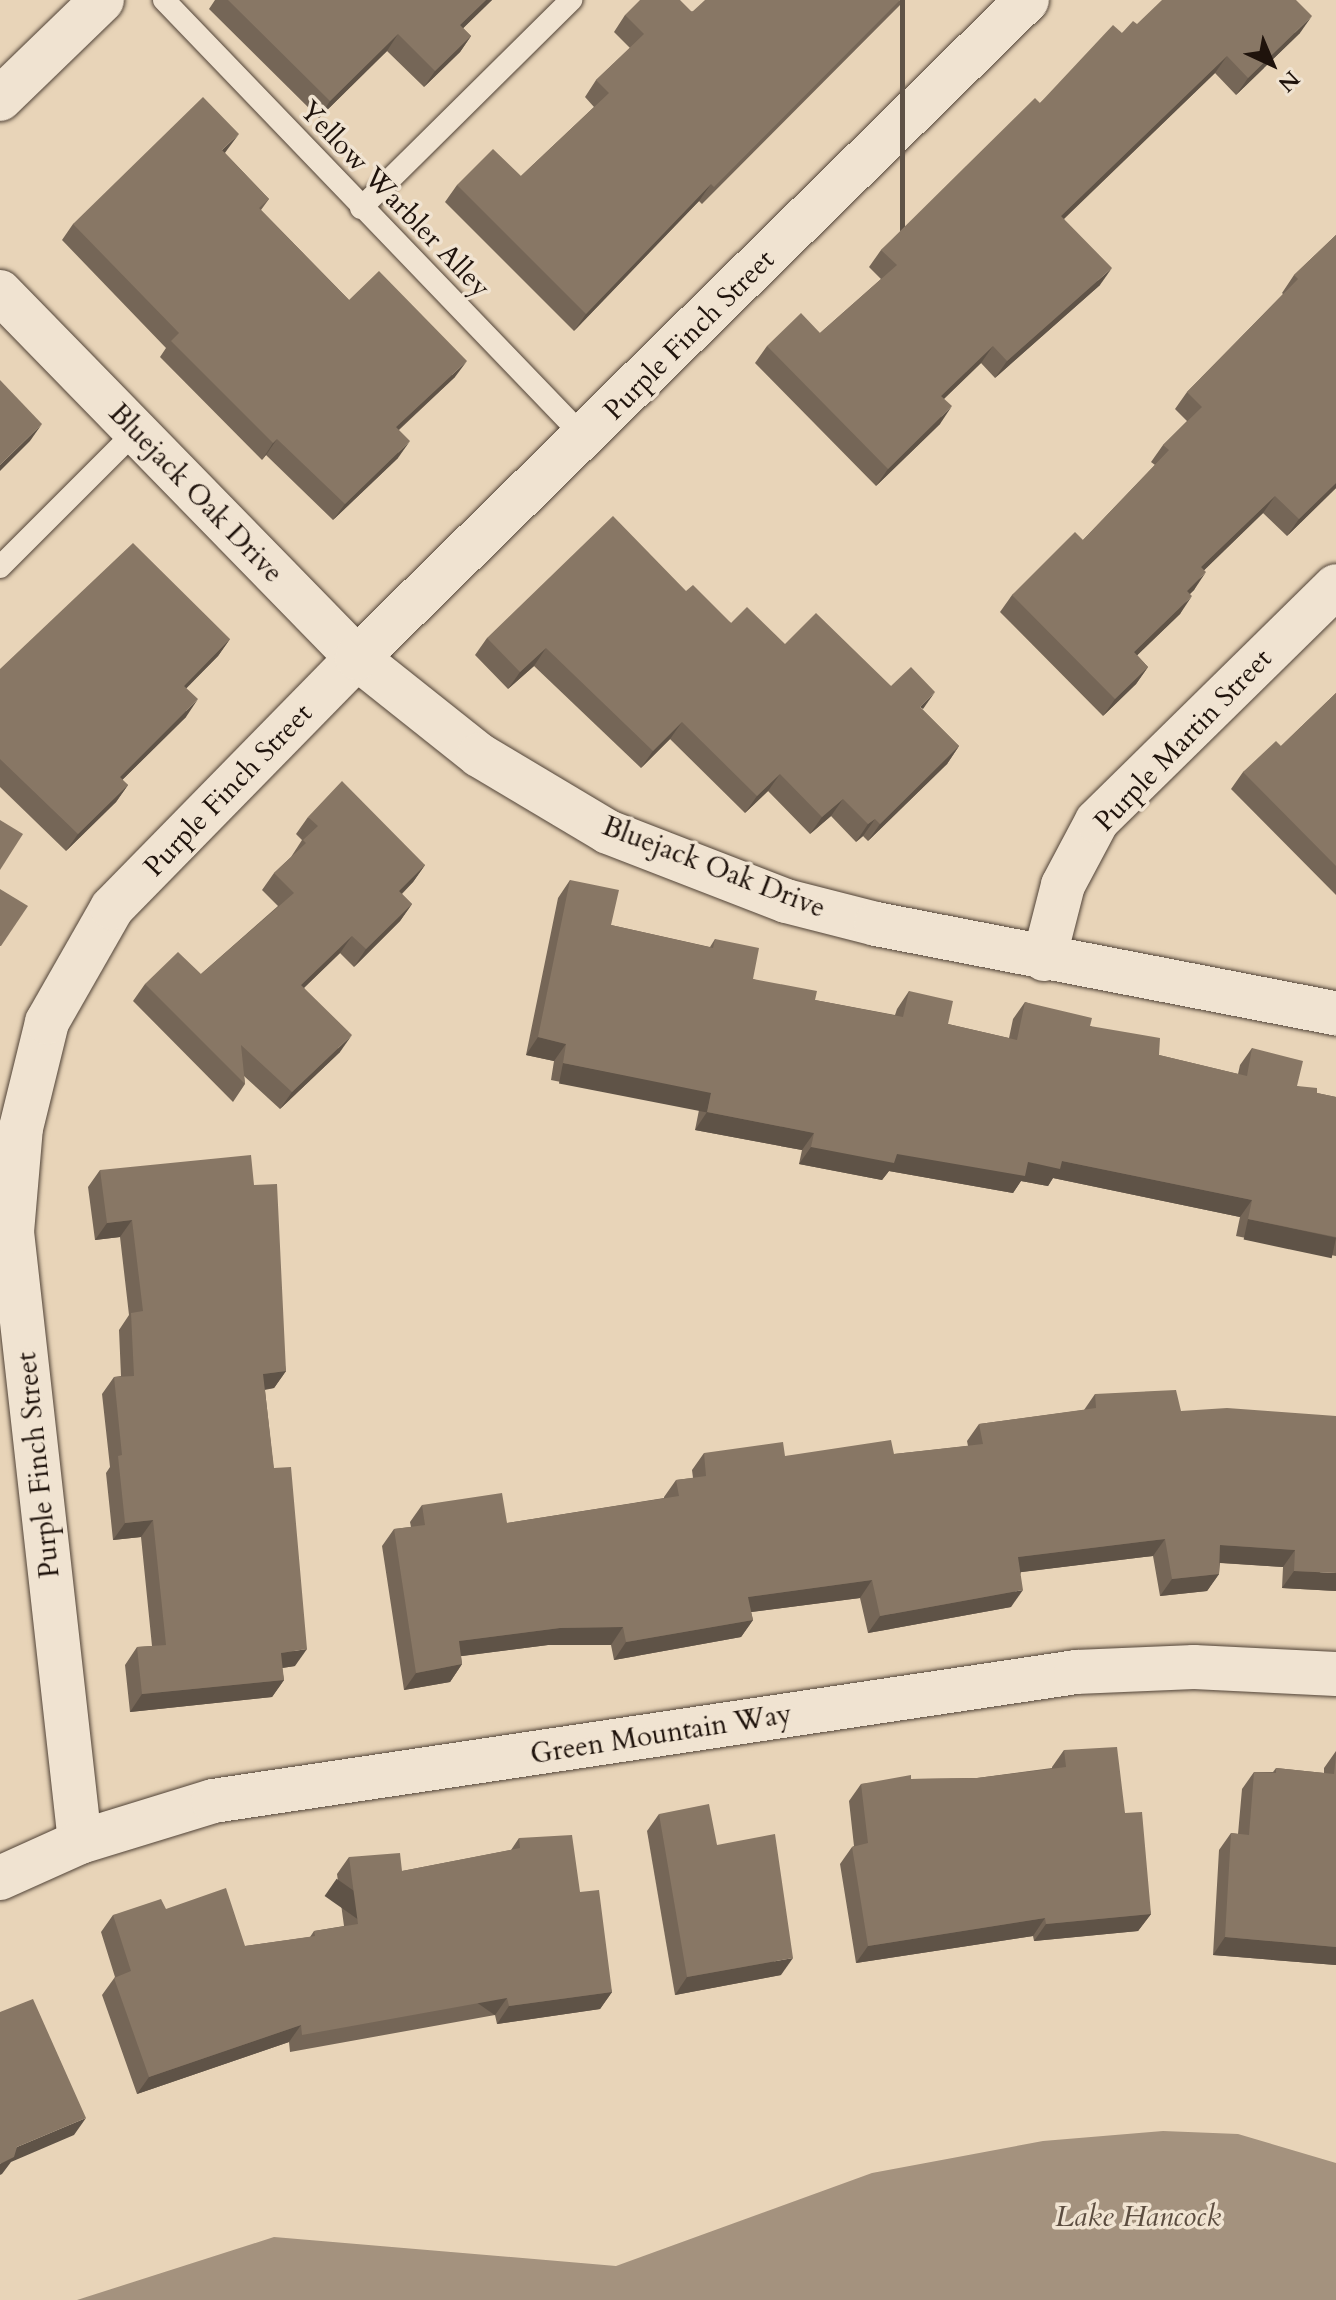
<!DOCTYPE html>
<html>
<head>
<meta charset="utf-8">
<style>
  body { margin:0 }
  #map { position:relative; width:1336px; height:2300px; overflow:hidden; background:#e8d4b8; font-family:Cardo,serif }
  div>[style] { position:absolute }
  .water>* { inset:0; background:#a4927e }
  .roads { filter:drop-shadow(0 0 2px #514337) drop-shadow(0 0 2px #514337) }
  .service>* { height:22px; margin:-11px; padding:0 11px; transform-origin:11px; border-radius:11px; background:#f0e3d1 }
  .minor>* { height:44px; margin:-22px; padding:0 22px; transform-origin:22px; border-radius:22px; background:#f0e3d1 }
  .wall>* { inset:0; background:#756657 }
  .shaded-wall>* { inset:0; background:#5f5347; transform-origin:0 0 }
  .building>* { inset:0; background:#887765 }
  span { translate:-50% -50%; white-space:nowrap; text-align:center; line-height:1.15; -webkit-text-stroke:7px #f0e3d1; paint-order:stroke }
  .street-label { font-size:28px; color:#1f130c }
  .water-label { font-size:30px; color:#5b4c3f; font-style:italic }
  .north { position:absolute; left:1232px; top:24px; width:80px; height:80px; -webkit-text-stroke:6px #f0e3d1; paint-order:stroke; rotate:136deg; font-size:22px; font-weight:700; line-height:32px; text-align:center; color:#1f130c }
  .north::after { content:''; display:block; margin:auto; width:28px; height:36px; background:#1f130c; clip-path:polygon(50% 0,100% 100%,50% 72%,0 100%) }
</style>
</head>
<body>
<div id="map">
  <div class="water">
    <div style="clip-path:polygon(1163px 2131px,1238px 2134px,1336px 2163px,1336px 2300px,77px 2300px,274px 2237px,616px 2266px,872px 2173px,1043px 2141px)"></div>
  </div>
  <div class="roads">
    <div class="service">
      <div style="left:164px;top:0;width:608px;rotate:46.13deg"></div>
      <div style="left:361px;top:208px;width:296px;rotate:-44.7deg"></div>
      <div style="left:0;top:567px;width:192px;rotate:-45deg"></div>
    </div>
    <div class="minor">
      <div style="left:0;top:99px;width:142px;rotate:-44.1deg"></div>
      <div style="left:0;top:292px;width:511px;rotate:45.71deg"></div>
      <div style="left:357px;top:658px;width:156px;rotate:38.5deg"></div>
      <div style="left:479px;top:755px;width:150px;rotate:30.8deg"></div>
      <div style="left:608px;top:832px;width:191px;rotate:21.2deg"></div>
      <div style="left:786px;top:901px;width:93px;rotate:14.3deg"></div>
      <div style="left:876px;top:924px;width:469px;rotate:11deg"></div>
      <div style="left:1044px;top:959px;width:76px;rotate:-75.6deg"></div>
      <div style="left:1063px;top:885px;width:72px;rotate:-62deg"></div>
      <div style="left:1097px;top:821px;width:335px;rotate:-44.5deg"></div>
      <div style="left:80px;top:1842px;width:614px;rotate:-96.36deg"></div>
      <div style="left:12px;top:1232px;width:104px;rotate:-85.1deg"></div>
      <div style="left:21px;top:1128px;width:109px;rotate:-76.2deg"></div>
      <div style="left:47px;top:1022px;width:131px;rotate:-60.3deg"></div>
      <div style="left:112px;top:908px;width:350px;rotate:-45.6deg"></div>
      <div style="left:357px;top:658px;width:939px;rotate:-44.48deg"></div>
      <div style="left:0;top:1878px;width:88px;rotate:-24.2deg"></div>
      <div style="left:80px;top:1842px;width:139px;rotate:-17.1deg"></div>
      <div style="left:213px;top:1801px;width:873px;rotate:-8.5deg"></div>
      <div style="left:1076px;top:1672px;width:118px;rotate:-2.4deg"></div>
      <div style="left:1194px;top:1667px;width:142px;rotate:2.8deg"></div>
    </div>
  </div>
  <div class="wall">
    <div style="clip-path:polygon(215px 0,492px 0,463px 28px,471px 36px,460px 52px,424px 87px,387px 51px,319px 118px,209px 9px)"></div>
    <div style="clip-path:polygon(905px 0,702px 204px,699px 201px,574px 331px,445px 202px,457px 185px,521px 176px,594px 107px,585px 97px,596px 80px,630px 48px,614px 32px,625px 15px)"></div>
    <div style="clip-path:polygon(1137px 24px,1300px 33px,1236px 95px,1215px 73px,1064px 219px,1100px 285px,995px 378px,981px 363px,944px 399px,940px 424px,876px 486px,755px 363px,767px 346px,820px 333px,881px 279px,869px 267px,881px 250px,1040px 103px,1122px 33px)"></div>
    <div style="clip-path:polygon(227px 150px,225px 153px,269px 199px,261px 210px,349px 300px,455px 377px,399px 430px,398px 458px,333px 520px,266px 455px,262px 460px,160px 357px,166px 348px,62px 240px,73px 224px)"></div>
    <div style="clip-path:polygon(1336px 235px,1336px 488px,1287px 536px,1263px 513px,1204px 570px,1194px 590px,1190px 594px,1180px 614px,1137px 655px,1148px 667px,1136px 684px,1103px 716px,1000px 612px,1012px 595px,1083px 540px,1155px 465px,1151px 462px,1163px 445px,1187px 421px,1175px 409px,1187px 392px,1283px 294px,1282px 293px,1294px 275px)"></div>
    <div style="clip-path:polygon(686px 591px,731px 623px,891px 686px,923px 710px,959px 746px,947px 764px,868px 841px,863px 836px,856px 842px,831px 816px,810px 834px,768px 791px,745px 813px,670px 739px,641px 768px,534px 666px,508px 689px,475px 655px,487px 638px)"></div>
    <div style="clip-path:polygon(230px 639px,218px 656px,186px 688px,186px 717px,122px 780px,128px 785px,116px 802px,66px 851px,0 787px,0 669px)"></div>
    <div style="clip-path:polygon(1336px 693px,1336px 895px,1231px 789px,1243px 772px,1281px 746px)"></div>
    <div style="clip-path:polygon(308px 817px,425px 865px,413px 882px,402px 894px,412px 904px,400px 921px,354px 967px,340px 953px,304px 988px,340px 1052px,280px 1109px,244px 1076px,245px 1084px,233px 1102px,133px 1001px,145px 984px,201px 974px,278px 906px,262px 890px,274px 873px,291px 857px,302px 840px,296px 834px)"></div>
    <div style="clip-path:polygon(570px 880px,611px 925px,710px 947px,715px 939px,753px 979px,815px 1000px,895px 1015px,897px 1009px,909px 991px,948px 1024px,1009px 1038px,1013px 1019px,1025px 1002px,1090px 1026px,1159px 1055px,1238px 1074px,1240px 1065px,1252px 1048px,1297px 1086px,1317px 1093px,1336px 1097px,1336px 1256px,1236px 1236px,1240px 1217px,1053px 1178px,1048px 1186px,1021px 1181px,1013px 1193px,889px 1171px,882px 1180px,799px 1164px,802px 1150px,695px 1130px,699px 1110px,551px 1080px,554px 1061px,526px 1055px,558px 898px)"></div>
    <div style="clip-path:polygon(100px 1170px,254px 1185px,286px 1371px,274px 1388px,265px 1390px,295px 1666px,282px 1668px,284px 1680px,272px 1697px,130px 1712px,125px 1665px,137px 1647px,152px 1646px,141px 1537px,113px 1540px,106px 1473px,110px 1467px,102px 1394px,114px 1377px,121px 1376px,119px 1330px,129px 1315px,120px 1237px,95px 1240px,88px 1187px)"></div>
    <div style="clip-path:polygon(1095px 1394px,1181px 1411px,1336px 1591px,1282px 1588px,1283px 1567px,1220px 1563px,1219px 1574px,1207px 1591px,1160px 1596px,1153px 1556px,1021px 1572px,1011px 1607px,868px 1633px,860px 1598px,751px 1612px,753px 1620px,741px 1637px,614px 1660px,611px 1645px,548px 1645px,461px 1656px,462px 1664px,450px 1682px,404px 1690px,382px 1546px,394px 1529px,411px 1527px,410px 1522px,422px 1505px,507px 1523px,664px 1498px,664px 1497px,676px 1480px,693px 1478px,692px 1470px,704px 1453px,785px 1456px,894px 1454px,968px 1446px,967px 1441px,979px 1424px,1084px 1410px)"></div>
    <div style="clip-path:polygon(1064px 1750px,1125px 1813px,1151px 1914px,1138px 1931px,1034px 1941px,1033px 1936px,856px 1963px,840px 1864px,852px 1847px,854px 1846px,849px 1801px,861px 1784px,911px 1779px,977px 1778px,1052px 1768px,1052px 1767px)"></div>
    <div style="clip-path:polygon(1336px 1751px,1336px 1965px,1213px 1955px,1219px 1850px,1231px 1833px,1238px 1834px,1242px 1789px,1254px 1772px,1273px 1772px,1276px 1768px,1324px 1773px,1324px 1768px)"></div>
    <div style="clip-path:polygon(659px 1814px,717px 1845px,781px 1975px,675px 1995px,647px 1831px)"></div>
    <div style="clip-path:polygon(519px 1838px,580px 1892px,612px 1992px,600px 2009px,497px 2024px,495px 2015px,290px 2052px,289px 2042px,137px 2094px,102px 1995px,115px 1977px,101px 1932px,113px 1915px,166px 1909px,245px 1946px,310px 1937px,314px 1931px,344px 1926px,337px 1874px,349px 1857px,402px 1871px,511px 1850px)"></div>
  </div>
  <div class="shaded-wall">
    <div style="clip-path:polygon(486px 0,492px 0,449px 42px,460px 25px)"></div>
    <div style="left:900px;top:0;width:5px;height:264px"></div>
    <div style="clip-path:polygon(1312px 16px,1300px 33px,1236px 95px,1248px 78px)"></div>
    <div style="clip-path:polygon(398px 34px,387px 51px,319px 118px,330px 101px)"></div>
    <div style="clip-path:polygon(471px 36px,460px 52px,424px 87px,435px 71px)"></div>
    <div style="clip-path:polygon(1227px 56px,1215px 73px,1049px 233px,1061px 216px)"></div>
    <div style="clip-path:polygon(239px 134px,227px 150px,211px 166px,222px 150px)"></div>
    <div style="clip-path:polygon(711px 184px,699px 201px,574px 331px,586px 314px)"></div>
    <div style="clip-path:polygon(1112px 268px,1100px 285px,995px 378px,1007px 361px)"></div>
    <div style="clip-path:polygon(993px 346px,981px 363px,929px 413px,941px 396px)"></div>
    <div style="clip-path:polygon(467px 361px,455px 377px,384px 443px,396px 427px)"></div>
    <div style="clip-path:polygon(952px 406px,940px 424px,876px 486px,888px 469px)"></div>
    <div style="clip-path:polygon(42px 424px,30px 441px,0 471px,0 465px)"></div>
    <div style="clip-path:polygon(277px 439px,266px 455px,262px 460px,273px 443px)"></div>
    <div style="clip-path:polygon(410px 441px,398px 458px,333px 520px,345px 504px)"></div>
    <div style="clip-path:polygon(1336px 483px,1336px 488px,1287px 536px,1299px 519px)"></div>
    <div style="clip-path:polygon(1275px 496px,1263px 513px,1189px 585px,1201px 567px)"></div>
    <div style="clip-path:polygon(1206px 572px,1194px 590px,1175px 608px,1187px 591px)"></div>
    <div style="clip-path:polygon(1192px 596px,1180px 614px,1122px 670px,1134px 652px)"></div>
    <div style="clip-path:polygon(230px 639px,218px 656px,172px 703px,184px 686px)"></div>
    <div style="clip-path:polygon(546px 648px,534px 666px,508px 689px,520px 672px)"></div>
    <div style="clip-path:polygon(1148px 667px,1136px 684px,1103px 716px,1115px 699px)"></div>
    <div style="clip-path:polygon(935px 692px,923px 709px,920px 707px)"></div>
    <div style="clip-path:polygon(198px 699px,186px 717px,108px 794px,120px 777px)"></div>
    <div style="clip-path:polygon(682px 722px,670px 739px,641px 768px,653px 751px)"></div>
    <div style="clip-path:polygon(959px 746px,947px 764px,868px 841px,880px 824px)"></div>
    <div style="clip-path:polygon(780px 774px,768px 791px,745px 813px,757px 796px)"></div>
    <div style="clip-path:polygon(128px 785px,116px 802px,66px 851px,78px 834px)"></div>
    <div style="clip-path:polygon(843px 799px,831px 816px,810px 834px,822px 817px)"></div>
    <div style="clip-path:polygon(875px 819px,863px 836px,856px 842px,868px 824px)"></div>
    <div style="clip-path:polygon(425px 865px,413px 882px,387px 908px,399px 891px)"></div>
    <div style="clip-path:polygon(412px 904px,400px 921px,354px 967px,366px 949px)"></div>
    <div style="clip-path:polygon(352px 936px,340px 953px,289px 1002px,301px 985px)"></div>
    <div style="clip-path:polygon(352px 1035px,340px 1052px,280px 1109px,292px 1092px)"></div>
    <div style="clip-path:polygon(538px 1037px,566px 1044px,554px 1061px,526px 1055px)"></div>
    <div style="left:563px;top:1063px;width:151px;height:21px;rotate:11deg"></div>
    <div style="clip-path:polygon(707px 1112px,814px 1133px,802px 1150px,695px 1130px)"></div>
    <div style="clip-path:polygon(811px 1147px,1028px 1162px,1062px 1161px,1252px 1200px,1240px 1217px,1053px 1178px,1048px 1186px,1021px 1181px,1013px 1193px,889px 1171px,882px 1180px,799px 1164px)"></div>
    <div style="left:1248px;top:1219px;width:90px;height:21px;rotate:12deg"></div>
    <div style="clip-path:polygon(132px 1220px,120px 1237px,95px 1240px,107px 1223px)"></div>
    <div style="clip-path:polygon(286px 1371px,274px 1388px,251px 1391px,263px 1374px)"></div>
    <div style="clip-path:polygon(153px 1520px,141px 1537px,113px 1540px,125px 1523px)"></div>
    <div style="clip-path:polygon(1165px 1539px,1153px 1556px,1006px 1574px,1018px 1557px)"></div>
    <div style="clip-path:polygon(1220px 1545px,1295px 1550px,1283px 1567px,1208px 1562px)"></div>
    <div style="clip-path:polygon(1294px 1571px,1336px 1573px,1336px 1591px,1282px 1588px)"></div>
    <div style="clip-path:polygon(1219px 1574px,1207px 1591px,1160px 1596px,1172px 1579px)"></div>
    <div style="clip-path:polygon(872px 1580px,860px 1598px,736px 1614px,748px 1597px)"></div>
    <div style="clip-path:polygon(1023px 1590px,1011px 1607px,868px 1633px,880px 1616px)"></div>
    <div style="clip-path:polygon(753px 1620px,741px 1637px,614px 1660px,626px 1642px)"></div>
    <div style="clip-path:polygon(623px 1627px,611px 1645px,548px 1645px,447px 1658px,459px 1641px,560px 1628px)"></div>
    <div style="clip-path:polygon(307px 1649px,295px 1666px,269px 1670px,281px 1653px)"></div>
    <div style="clip-path:polygon(462px 1664px,450px 1682px,404px 1690px,416px 1673px)"></div>
    <div style="clip-path:polygon(284px 1680px,272px 1697px,130px 1712px,142px 1694px)"></div>
    <div style="clip-path:polygon(1151px 1914px,1138px 1931px,1034px 1941px,1046px 1924px)"></div>
    <div style="clip-path:polygon(1045px 1918px,1033px 1936px,856px 1963px,868px 1946px)"></div>
    <div style="clip-path:polygon(1225px 1937px,1336px 1947px,1336px 1965px,1213px 1955px)"></div>
    <div style="clip-path:polygon(793px 1958px,781px 1975px,675px 1995px,687px 1977px)"></div>
    <div style="clip-path:polygon(612px 1992px,600px 2009px,497px 2024px,509px 2006px)"></div>
    <div style="left:507px;top:1998px;width:21px;height:208px;rotate:125deg"></div>
    <div style="clip-path:polygon(301px 2025px,289px 2042px,137px 2094px,149px 2077px)"></div>
    <div style="clip-path:polygon(86px 2118px,74px 2135px,11px 2162px,2px 2174px,0 2175px,0 2164px,17px 2147px)"></div>
  </div>
  <div class="building">
    <div style="clip-path:polygon(228px 0,486px 0,460px 25px,471px 36px,435px 71px,398px 34px,330px 101px)"></div>
    <div style="clip-path:polygon(640px 0,680px 0,692px 12px,705px 0,900px 0,714px 187px,711px 184px,586px 314px,457px 185px,493px 149px,521px 176px,609px 93px,596px 80px,644px 34px,625px 15px)"></div>
    <div style="clip-path:polygon(1162px 0,1296px 0,1312px 16px,1248px 78px,1227px 56px,1061px 216px,1112px 268px,1007px 361px,993px 346px,941px 396px,952px 406px,888px 469px,767px 346px,801px 313px,820px 333px,897px 265px,881px 250px,1035px 98px,1040px 103px,1113px 25px,1122px 33px,1133px 21px,1137px 24px)"></div>
    <div style="clip-path:polygon(203px 97px,239px 134px,222px 150px,269px 199px,259px 208px,349px 300px,379px 271px,467px 361px,396px 427px,410px 441px,345px 504px,277px 439px,273px 443px,171px 341px,179px 333px,73px 224px)"></div>
    <div style="clip-path:polygon(1336px 235px,1336px 483px,1299px 519px,1275px 496px,1201px 567px,1206px 572px,1187px 591px,1192px 596px,1134px 652px,1148px 667px,1115px 699px,1012px 595px,1075px 532px,1083px 540px,1169px 450px,1163px 445px,1202px 407px,1187px 392px,1298px 279px,1294px 275px)"></div>
    <div style="clip-path:polygon(0 380px,42px 424px,0 465px)"></div>
    <div style="clip-path:polygon(613px 516px,686px 591px,693px 585px,731px 623px,747px 607px,785px 644px,816px 613px,891px 686px,911px 667px,935px 692px,920px 707px,959px 746px,880px 824px,875px 819px,868px 824px,843px 799px,822px 817px,780px 774px,757px 796px,682px 722px,653px 751px,546px 648px,520px 672px,487px 638px)"></div>
    <div style="clip-path:polygon(133px 543px,230px 639px,184px 686px,198px 699px,120px 777px,128px 785px,78px 834px,0 759px,0 669px)"></div>
    <div style="clip-path:polygon(1336px 693px,1336px 866px,1243px 772px,1276px 741px,1281px 746px)"></div>
    <div style="clip-path:polygon(342px 781px,425px 865px,399px 891px,412px 904px,366px 949px,352px 936px,301px 985px,352px 1035px,292px 1092px,241px 1045px,245px 1084px,145px 984px,178px 952px,201px 974px,294px 893px,274px 873px,306px 843px,303px 840px,318px 826px,308px 817px)"></div>
    <div style="clip-path:polygon(0 820px,23px 834px,0 870px)"></div>
    <div style="clip-path:polygon(570px 880px,619px 890px,611px 925px,713px 948px,715px 939px,759px 948px,753px 979px,817px 991px,815px 1000px,903px 1017px,909px 991px,953px 1001px,948px 1024px,1017px 1040px,1025px 1002px,1092px 1018px,1090px 1026px,1160px 1038px,1159px 1055px,1247px 1076px,1252px 1048px,1303px 1061px,1297px 1086px,1317px 1088px,1317px 1093px,1336px 1097px,1336px 1237px,1248px 1219px,1252px 1200px,1062px 1161px,1060px 1169px,1028px 1162px,1025px 1176px,897px 1154px,894px 1163px,811px 1147px,814px 1133px,707px 1112px,711px 1093px,563px 1063px,566px 1044px,538px 1037px)"></div>
    <div style="clip-path:polygon(0 889px,28px 906px,1px 946px,0 946px)"></div>
    <div style="clip-path:polygon(251px 1155px,254px 1185px,277px 1184px,286px 1371px,263px 1374px,274px 1468px,291px 1467px,307px 1649px,281px 1653px,284px 1680px,142px 1694px,137px 1647px,166px 1645px,153px 1520px,125px 1523px,118px 1456px,122px 1455px,114px 1377px,134px 1376px,131px 1313px,143px 1311px,132px 1220px,107px 1223px,100px 1170px)"></div>
    <div style="clip-path:polygon(1176px 1390px,1181px 1411px,1227px 1408px,1336px 1416px,1336px 1573px,1294px 1571px,1295px 1550px,1220px 1545px,1219px 1574px,1172px 1579px,1165px 1539px,1018px 1557px,1023px 1590px,880px 1616px,872px 1580px,748px 1597px,753px 1620px,626px 1642px,623px 1627px,560px 1628px,459px 1641px,462px 1664px,416px 1673px,394px 1529px,425px 1525px,422px 1505px,502px 1493px,507px 1523px,679px 1496px,676px 1480px,706px 1476px,704px 1453px,783px 1442px,785px 1456px,891px 1440px,894px 1454px,983px 1444px,979px 1424px,1096px 1408px,1095px 1394px)"></div>
    <div style="clip-path:polygon(1117px 1747px,1125px 1813px,1142px 1812px,1151px 1914px,1046px 1924px,1045px 1918px,868px 1946px,852px 1847px,868px 1843px,861px 1784px,911px 1775px,911px 1779px,977px 1778px,1066px 1767px,1064px 1750px)"></div>
    <div style="clip-path:polygon(1336px 1755px,1336px 1947px,1225px 1937px,1231px 1833px,1249px 1835px,1254px 1772px,1276px 1773px,1276px 1768px,1334px 1774px)"></div>
    <div style="clip-path:polygon(709px 1804px,717px 1845px,775px 1834px,793px 1958px,687px 1977px,659px 1814px)"></div>
    <div style="clip-path:polygon(572px 1835px,580px 1892px,599px 1890px,612px 1992px,509px 2006px,507px 1998px,302px 2035px,301px 2025px,149px 2077px,114px 1978px,131px 1971px,113px 1915px,161px 1899px,166px 1909px,226px 1888px,245px 1946px,315px 1936px,314px 1931px,358px 1924px,349px 1857px,400px 1853px,402px 1871px,520px 1848px,519px 1838px)"></div>
    <div style="clip-path:polygon(33px 1999px,86px 2118px,17px 2147px,14px 2157px,0 2164px,0 2012px)"></div>
  </div>
  <div class="street-label">
    <span style="left:395px;top:199px;rotate:46deg">Yellow Warbler Alley</span>
    <span style="left:689px;top:335px;rotate:-45deg">Purple Finch Street</span>
    <span style="left:196px;top:493px;rotate:46deg">Bluejack Oak Drive</span>
    <span style="left:1183px;top:740px;rotate:-46deg">Purple Martin Street</span>
    <span style="left:228px;top:790px;rotate:-46deg">Purple Finch Street</span>
    <span style="left:714px;top:867px;rotate:21deg">Bluejack Oak Drive</span>
    <span style="left:38px;top:1465px;rotate:-96deg">Purple Finch Street</span>
    <span style="left:661px;top:1734px;rotate:-9deg">Green Mountain Way</span>
  </div>
  <div class="water-label">
    <span style="left:1138px;top:2217px">Lake Hancock</span>
  </div>
  <div class="north">N</div>
</div>
</body>
</html>
